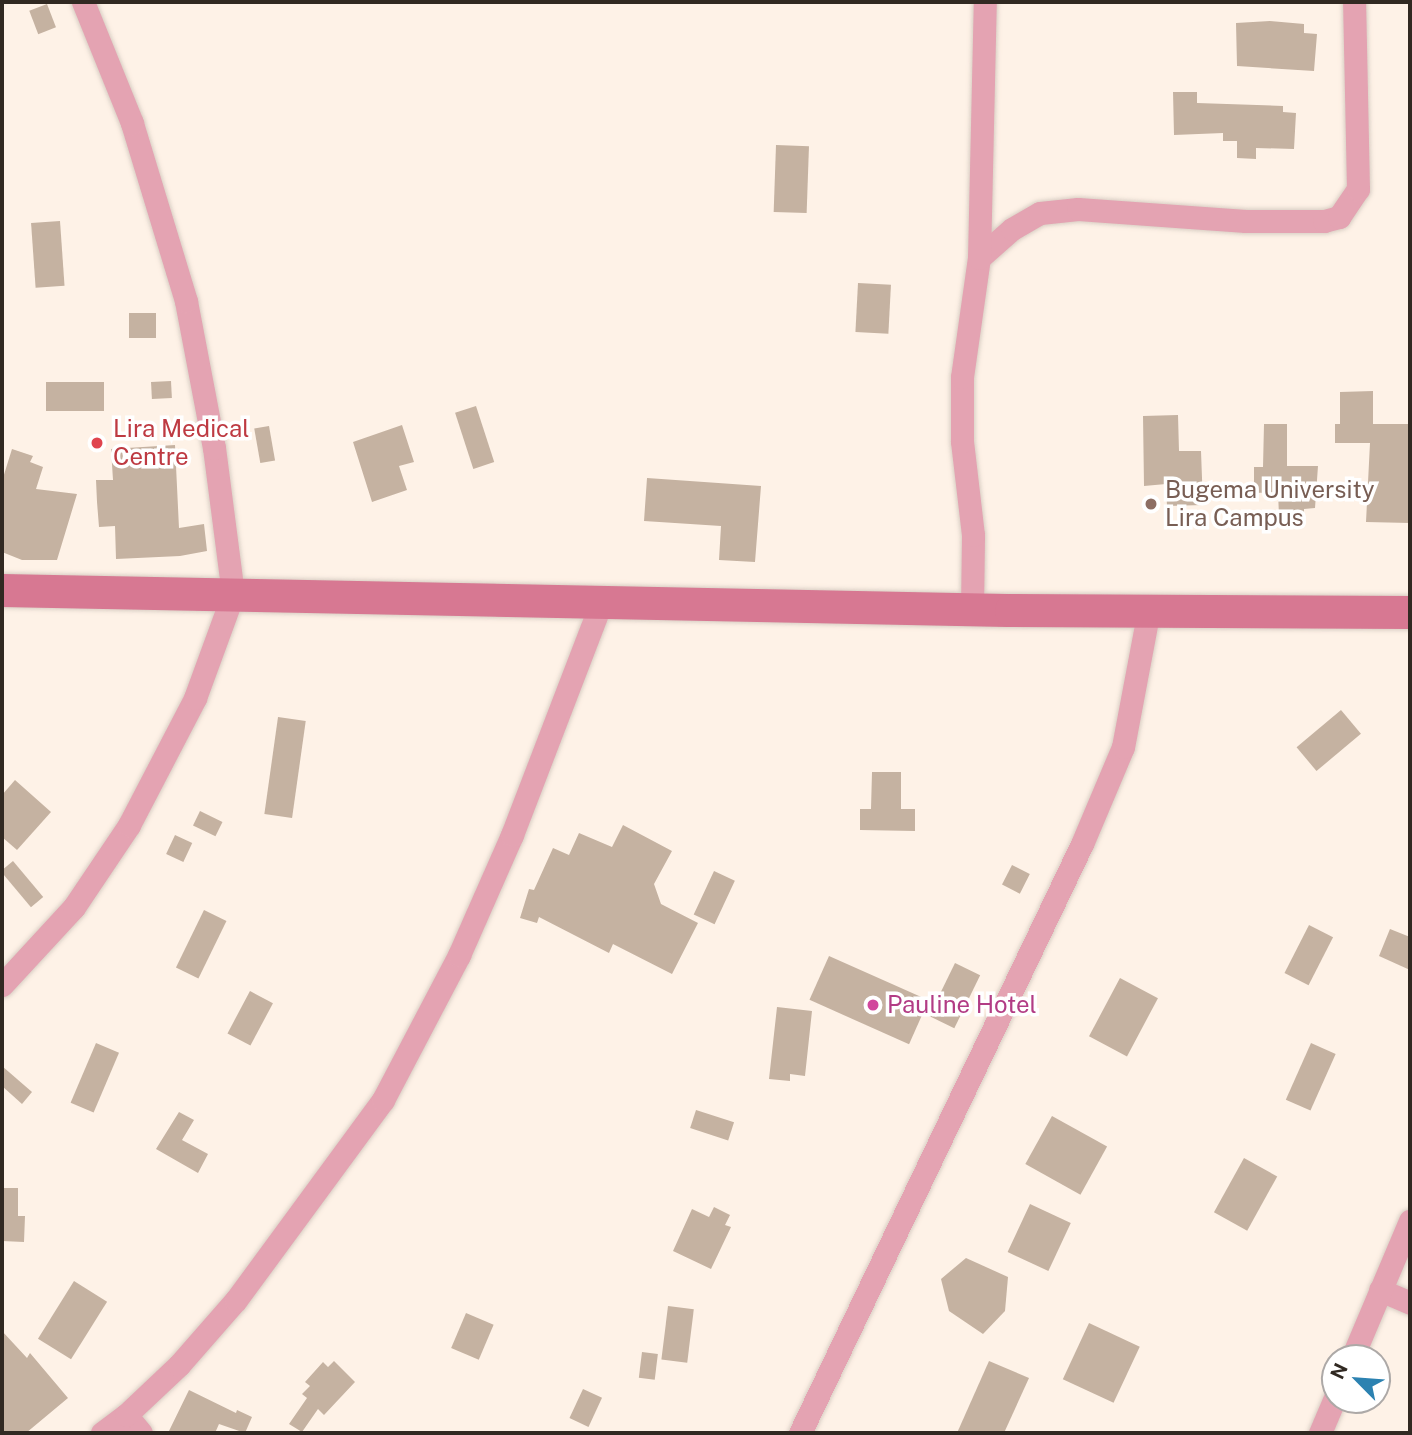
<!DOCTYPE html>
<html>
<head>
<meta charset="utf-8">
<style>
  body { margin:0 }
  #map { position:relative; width:1412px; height:1435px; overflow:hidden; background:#fef2e7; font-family:"Public Sans",sans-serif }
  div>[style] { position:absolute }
  .building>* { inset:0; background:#c5b2a1; transform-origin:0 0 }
  .roads { filter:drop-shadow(0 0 2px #d9cec4) drop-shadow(0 0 2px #d9cec4) }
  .street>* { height:23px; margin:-11.5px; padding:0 11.5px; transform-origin:11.5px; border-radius:11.5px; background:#e4a3b2 }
  .secondary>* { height:33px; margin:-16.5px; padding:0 16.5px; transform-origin:16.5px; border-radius:16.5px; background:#d77892 }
  .dots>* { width:19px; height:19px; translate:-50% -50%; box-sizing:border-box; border:4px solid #fff; border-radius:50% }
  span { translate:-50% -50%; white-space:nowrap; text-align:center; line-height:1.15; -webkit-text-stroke:7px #fff; paint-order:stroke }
  .health-label { font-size:24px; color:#be3a42 }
  .left { translate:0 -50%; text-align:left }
  .education-label { font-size:24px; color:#785e54 }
  .hotel-label { font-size:24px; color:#b23c85 }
  .frame { position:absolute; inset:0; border:4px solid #312922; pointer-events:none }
  .north { position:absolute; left:1321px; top:1344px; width:70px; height:70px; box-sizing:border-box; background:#fff; border:2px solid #ada9a7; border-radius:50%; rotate:295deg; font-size:19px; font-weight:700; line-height:28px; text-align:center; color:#312922 }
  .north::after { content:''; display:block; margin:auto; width:24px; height:32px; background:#2c82b1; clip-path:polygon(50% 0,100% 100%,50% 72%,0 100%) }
</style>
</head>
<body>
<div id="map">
  <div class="building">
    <div style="left:47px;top:4px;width:25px;height:19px;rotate:69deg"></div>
    <div style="clip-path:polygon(1270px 21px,1304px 24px,1304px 33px,1317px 34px,1314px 71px,1237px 66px,1236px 23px)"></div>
    <div style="clip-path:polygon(1173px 92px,1197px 92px,1197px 103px,1283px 106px,1283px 112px,1296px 113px,1294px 149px,1256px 148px,1256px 159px,1237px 158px,1237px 141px,1223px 141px,1223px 133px,1174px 135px)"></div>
    <div style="left:776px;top:145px;width:33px;height:67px;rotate:2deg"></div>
    <div style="left:60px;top:221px;width:65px;height:29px;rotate:86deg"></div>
    <div style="left:858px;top:283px;width:33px;height:49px;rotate:3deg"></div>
    <div style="left:129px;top:313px;width:27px;height:25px"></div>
    <div style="left:171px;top:381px;width:17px;height:20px;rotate:87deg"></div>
    <div style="left:46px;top:382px;width:58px;height:29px"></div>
    <div style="clip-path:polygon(1373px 391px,1373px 424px,1410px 424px,1410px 523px,1366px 522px,1370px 443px,1335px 443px,1335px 424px,1340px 424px,1340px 392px)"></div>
    <div style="left:476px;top:406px;width:59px;height:22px;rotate:72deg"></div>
    <div style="clip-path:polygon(1178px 415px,1179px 451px,1201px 451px,1203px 505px,1167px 506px,1166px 484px,1144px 486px,1143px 416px)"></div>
    <div style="clip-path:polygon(1264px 424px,1287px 424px,1287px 466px,1318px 466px,1315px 508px,1304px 509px,1304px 516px,1279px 516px,1278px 492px,1254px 493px,1254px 467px,1263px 467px)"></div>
    <div style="clip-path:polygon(402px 425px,414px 462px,399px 466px,407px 490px,372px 502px,353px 442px)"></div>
    <div style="left:269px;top:426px;width:35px;height:15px;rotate:80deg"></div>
    <div style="clip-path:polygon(175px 445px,179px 528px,204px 524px,207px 551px,180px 556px,116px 559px,115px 526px,99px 527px,97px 502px,96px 480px,113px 480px,111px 449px)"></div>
    <div style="clip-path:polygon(12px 449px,33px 456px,30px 462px,43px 467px,36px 489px,77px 494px,57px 560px,22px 560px,2px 552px,2px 481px)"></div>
    <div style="clip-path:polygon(647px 478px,761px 486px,755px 562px,719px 560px,721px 526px,644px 521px)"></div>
    <div style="left:1341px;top:710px;width:31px;height:58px;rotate:50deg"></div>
    <div style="left:278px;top:717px;width:28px;height:98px;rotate:8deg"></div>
    <div style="clip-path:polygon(872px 772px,901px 772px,901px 809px,915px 809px,915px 831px,860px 830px,860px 809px,871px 809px)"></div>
    <div style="clip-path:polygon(15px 780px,51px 812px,17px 850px,2px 837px,2px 795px)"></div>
    <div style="left:200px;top:811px;width:25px;height:16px;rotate:26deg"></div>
    <div style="clip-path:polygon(623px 825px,672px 851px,654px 884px,661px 904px,698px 923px,672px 974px,613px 944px,609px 953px,539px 917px,537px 923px,520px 918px,529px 889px,534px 890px,553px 848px,569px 855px,579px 833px,612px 847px)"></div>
    <div style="left:175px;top:835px;width:19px;height:21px;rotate:25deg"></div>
    <div style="left:13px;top:861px;width:47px;height:16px;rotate:50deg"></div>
    <div style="left:1012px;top:865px;width:20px;height:22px;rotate:27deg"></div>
    <div style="left:714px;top:871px;width:23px;height:48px;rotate:25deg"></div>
    <div style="left:204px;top:910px;width:25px;height:64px;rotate:26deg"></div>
    <div style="left:1309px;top:925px;width:27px;height:54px;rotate:27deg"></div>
    <div style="clip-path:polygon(1390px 929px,1410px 937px,1410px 970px,1379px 956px)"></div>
    <div style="left:829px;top:956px;width:109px;height:48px;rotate:24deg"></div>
    <div style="left:955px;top:963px;width:28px;height:59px;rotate:26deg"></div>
    <div style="left:1120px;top:978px;width:43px;height:66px;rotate:28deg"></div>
    <div style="left:250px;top:991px;width:26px;height:48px;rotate:28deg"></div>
    <div style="clip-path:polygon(777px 1007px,812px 1011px,805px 1076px,790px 1074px,790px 1081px,769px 1079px)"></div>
    <div style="left:96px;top:1043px;width:25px;height:65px;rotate:23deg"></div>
    <div style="left:1311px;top:1043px;width:27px;height:62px;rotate:24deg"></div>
    <div style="clip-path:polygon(2px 1066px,32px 1092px,22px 1104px,2px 1086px)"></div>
    <div style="left:696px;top:1110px;width:40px;height:19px;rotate:18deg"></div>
    <div style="clip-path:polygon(179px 1112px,194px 1120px,182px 1140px,208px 1154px,198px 1173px,156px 1149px)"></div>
    <div style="left:1052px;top:1116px;width:63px;height:55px;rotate:29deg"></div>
    <div style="left:1244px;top:1158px;width:38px;height:62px;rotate:29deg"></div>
    <div style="clip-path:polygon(2px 1188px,18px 1188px,18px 1216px,25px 1216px,24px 1242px,2px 1241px)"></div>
    <div style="left:1030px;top:1204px;width:45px;height:53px;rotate:25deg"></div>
    <div style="clip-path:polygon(714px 1207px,730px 1215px,725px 1225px,731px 1227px,711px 1269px,673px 1251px,692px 1209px,709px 1217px)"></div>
    <div style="clip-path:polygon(966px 1258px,1008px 1277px,1005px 1311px,983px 1334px,949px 1311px,941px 1279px)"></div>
    <div style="left:74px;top:1281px;width:39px;height:68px;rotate:32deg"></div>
    <div style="left:668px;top:1306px;width:26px;height:54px;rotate:7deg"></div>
    <div style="left:466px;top:1313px;width:30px;height:38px;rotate:23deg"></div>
    <div style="left:1089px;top:1323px;width:56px;height:62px;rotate:25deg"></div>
    <div style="clip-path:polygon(2px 1331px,27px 1358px,30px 1353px,68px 1398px,26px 1433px,2px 1433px)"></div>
    <div style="left:642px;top:1352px;width:16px;height:26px;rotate:7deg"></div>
    <div style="clip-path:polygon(334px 1361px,355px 1382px,324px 1415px,318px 1409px,302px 1432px,289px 1424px,307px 1398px,302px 1394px,310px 1386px,305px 1382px,323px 1362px,328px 1367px)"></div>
    <div style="clip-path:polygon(989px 1361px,1029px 1378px,1004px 1433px,957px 1433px)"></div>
    <div style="left:583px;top:1389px;width:21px;height:32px;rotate:25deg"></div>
    <div style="clip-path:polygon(189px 1390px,236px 1413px,237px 1410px,252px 1417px,245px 1433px,219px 1424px,215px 1433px,168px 1433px)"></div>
  </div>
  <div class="roads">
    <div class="street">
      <div style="left:979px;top:258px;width:44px;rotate:-41.3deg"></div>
      <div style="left:1012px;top:229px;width:32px;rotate:-30deg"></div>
      <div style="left:1040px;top:213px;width:38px;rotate:-6deg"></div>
      <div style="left:1078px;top:209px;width:168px;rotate:4.1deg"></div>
      <div style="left:1246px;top:221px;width:78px"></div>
      <div style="left:1324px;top:221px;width:16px;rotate:-15deg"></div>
      <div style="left:1339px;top:217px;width:34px;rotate:-56deg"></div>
      <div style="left:1358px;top:189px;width:187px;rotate:-91.2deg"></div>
      <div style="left:972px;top:609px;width:74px;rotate:-89.2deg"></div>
      <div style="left:973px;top:535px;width:95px;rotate:-96.7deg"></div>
      <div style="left:962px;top:441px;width:64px;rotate:-90deg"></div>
      <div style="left:962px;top:377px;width:120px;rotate:-81.9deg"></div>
      <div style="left:979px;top:258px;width:256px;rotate:-88.7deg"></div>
      <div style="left:2px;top:985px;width:106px;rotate:-47.3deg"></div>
      <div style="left:74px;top:907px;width:99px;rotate:-56.1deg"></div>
      <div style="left:129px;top:825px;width:143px;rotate:-62.5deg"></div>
      <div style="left:195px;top:698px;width:111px;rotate:-69.9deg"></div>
      <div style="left:233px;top:594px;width:147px;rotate:-97.4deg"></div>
      <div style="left:214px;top:448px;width:150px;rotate:-100.8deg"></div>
      <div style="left:186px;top:301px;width:186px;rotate:-106.9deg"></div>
      <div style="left:132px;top:123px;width:131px;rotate:-112deg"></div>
      <div style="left:1380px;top:1290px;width:33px;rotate:23deg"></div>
      <div style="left:1352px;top:1358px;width:149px;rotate:-67.1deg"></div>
      <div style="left:126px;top:1415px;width:23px;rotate:50deg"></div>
      <div style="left:102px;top:1433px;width:30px;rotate:-37deg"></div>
      <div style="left:126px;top:1415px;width:73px;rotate:-43.3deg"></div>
      <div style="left:179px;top:1365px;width:86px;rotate:-48.8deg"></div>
      <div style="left:236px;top:1300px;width:248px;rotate:-53.7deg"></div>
      <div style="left:383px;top:1100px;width:164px;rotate:-62.3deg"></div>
      <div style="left:459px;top:955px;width:131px;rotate:-66.2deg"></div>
      <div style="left:512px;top:835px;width:251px;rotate:-69deg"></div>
      <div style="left:800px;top:1433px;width:653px;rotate:-64.42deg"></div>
      <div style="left:1082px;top:844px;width:105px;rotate:-67.1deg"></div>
      <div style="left:1123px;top:747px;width:139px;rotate:-79.3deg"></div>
      <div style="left:1320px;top:1433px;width:38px;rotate:-67deg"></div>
    </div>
    <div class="secondary">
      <div style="left:2px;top:590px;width:1009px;rotate:1.14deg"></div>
      <div style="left:1011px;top:610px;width:399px;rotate:0.3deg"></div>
    </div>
  </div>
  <div class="dots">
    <div style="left:97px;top:443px;background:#e0444e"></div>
    <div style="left:1151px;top:504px;background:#8d6e63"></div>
    <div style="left:873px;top:1005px;background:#d1479c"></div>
  </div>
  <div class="health-label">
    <span class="left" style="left:113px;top:443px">Lira Medical<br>Centre</span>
  </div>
  <div class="education-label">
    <span class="left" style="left:1165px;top:504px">Bugema University<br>Lira Campus</span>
  </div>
  <div class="hotel-label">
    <span class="left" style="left:887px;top:1005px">Pauline Hotel</span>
  </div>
  <div class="frame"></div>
  <div class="north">N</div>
</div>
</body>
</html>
